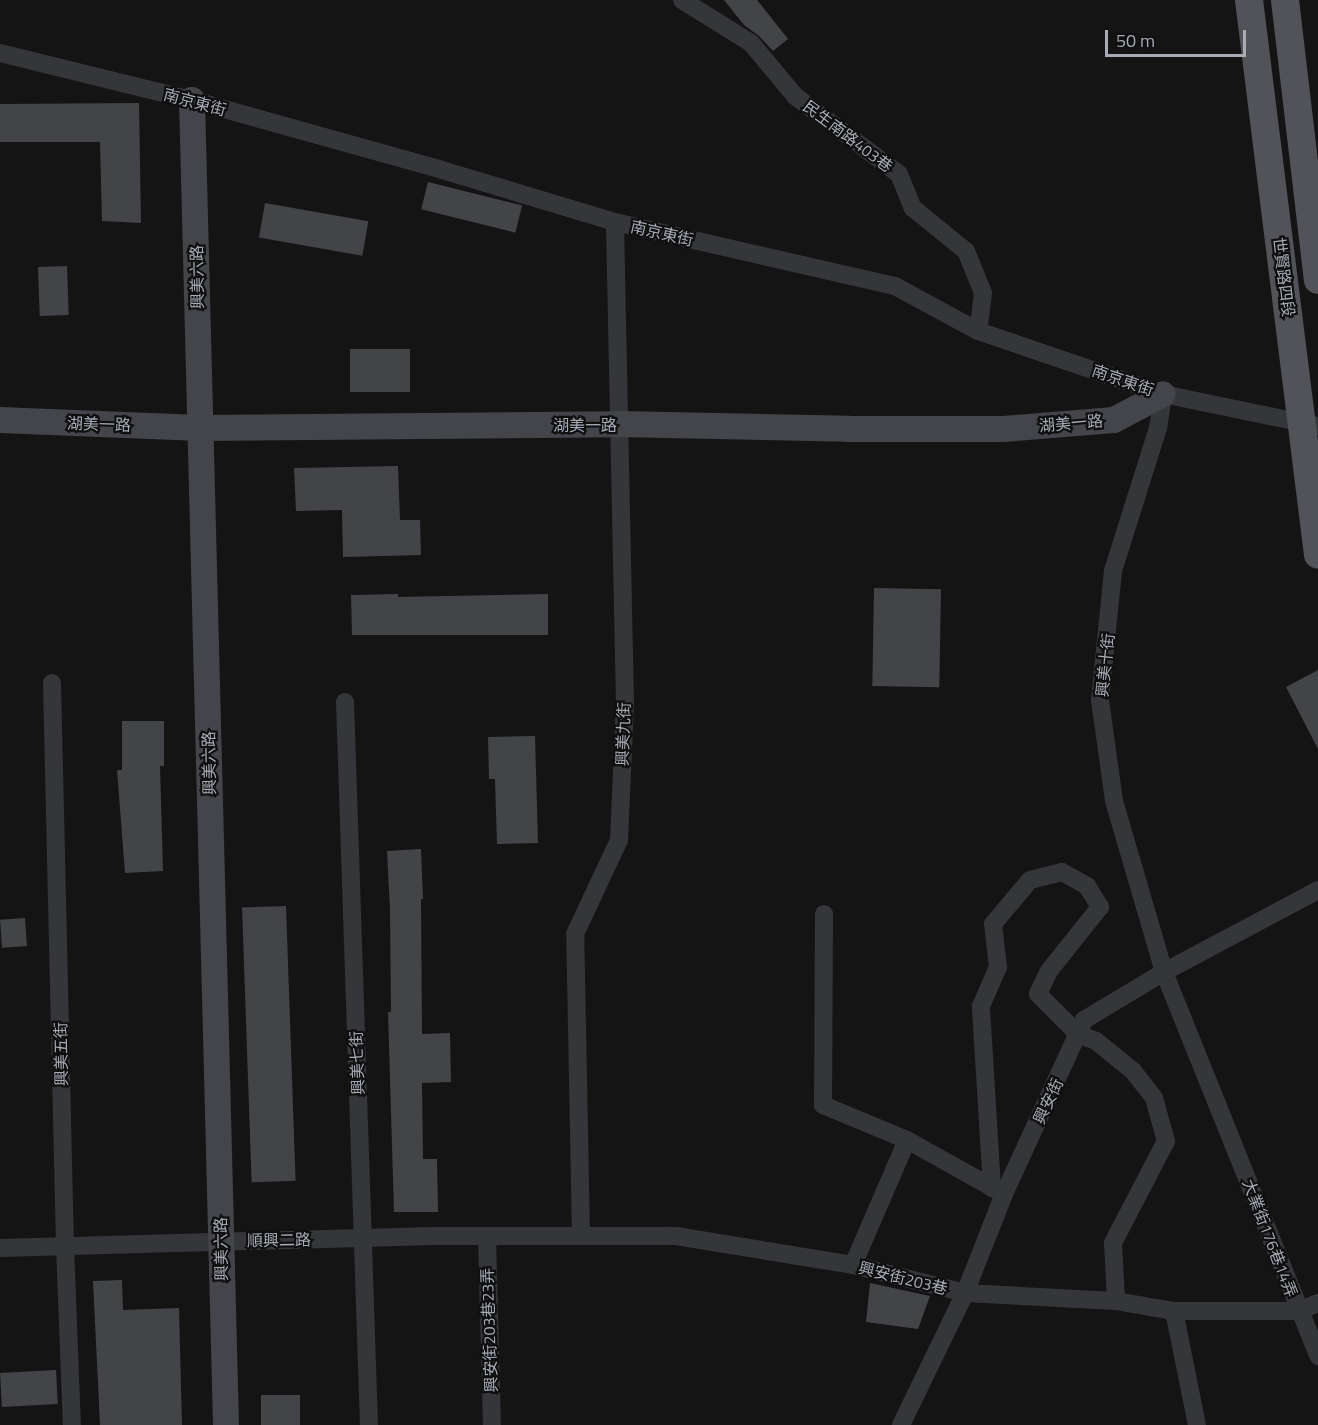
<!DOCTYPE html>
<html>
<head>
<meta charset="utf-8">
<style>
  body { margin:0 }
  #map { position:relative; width:1318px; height:1425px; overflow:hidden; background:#141415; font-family:"Titillium Web","Noto Sans TC",sans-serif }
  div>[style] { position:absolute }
  .building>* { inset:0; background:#434448; transform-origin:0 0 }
  .street>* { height:18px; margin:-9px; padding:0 9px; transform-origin:9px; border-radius:9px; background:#35363a }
  .secondary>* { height:26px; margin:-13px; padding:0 13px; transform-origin:13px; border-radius:13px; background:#43454a }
  .primary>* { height:28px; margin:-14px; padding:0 14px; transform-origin:14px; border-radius:14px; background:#515359 }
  span { translate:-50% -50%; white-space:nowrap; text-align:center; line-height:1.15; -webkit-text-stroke:4.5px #0f0f10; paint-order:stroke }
  .street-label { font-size:16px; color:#a6abb5 }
  .scale { position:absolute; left:1105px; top:30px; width:141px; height:27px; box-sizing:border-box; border:3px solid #a6abb5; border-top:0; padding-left:8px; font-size:18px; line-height:21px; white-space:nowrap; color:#a6abb5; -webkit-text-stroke:4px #0f0f10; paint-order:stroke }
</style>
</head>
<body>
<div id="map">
  <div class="building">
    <div style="clip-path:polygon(724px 0,757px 0,788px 39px,773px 51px,759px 36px,744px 25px)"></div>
    <div style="clip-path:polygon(139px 103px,141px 223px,102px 221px,100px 142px,0 142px,0 104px)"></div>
    <div style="left:428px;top:182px;width:97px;height:28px;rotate:14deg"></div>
    <div style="left:265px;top:203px;width:105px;height:35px;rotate:10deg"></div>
    <div style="left:67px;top:266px;width:49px;height:29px;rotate:88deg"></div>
    <div style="left:410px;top:349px;width:43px;height:60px;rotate:90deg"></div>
    <div style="clip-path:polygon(398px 466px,400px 520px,420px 520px,421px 555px,343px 557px,342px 510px,296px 511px,294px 468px)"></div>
    <div style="left:874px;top:588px;width:67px;height:98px;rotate:1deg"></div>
    <div style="clip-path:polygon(398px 594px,398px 597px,548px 594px,548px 635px,352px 635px,351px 595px)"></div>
    <div style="clip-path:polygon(1318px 670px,1318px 749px,1286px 687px)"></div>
    <div style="clip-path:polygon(122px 721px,164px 721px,164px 766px,160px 766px,163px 871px,125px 873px,117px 770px,122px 770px)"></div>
    <div style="clip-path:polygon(535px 736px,538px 843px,497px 844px,495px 779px,489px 779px,488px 737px)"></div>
    <div style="clip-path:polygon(421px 849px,423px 899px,421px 899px,422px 1034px,450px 1033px,451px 1082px,422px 1083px,423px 1159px,437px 1159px,438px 1212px,394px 1212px,388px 1012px,391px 1012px,390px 910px,387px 851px)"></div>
    <div style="left:286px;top:906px;width:275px;height:44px;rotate:88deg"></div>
    <div style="left:25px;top:918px;width:28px;height:25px;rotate:86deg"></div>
    <div style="clip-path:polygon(122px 1280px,123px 1310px,179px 1308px,182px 1425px,100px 1425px,93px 1281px)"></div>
    <div style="clip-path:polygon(870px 1283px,930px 1296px,918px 1329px,866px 1322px)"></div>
    <div style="left:56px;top:1370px;width:34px;height:56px;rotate:87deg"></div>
    <div style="left:300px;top:1395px;width:30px;height:39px;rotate:90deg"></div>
  </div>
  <div class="street">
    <div style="left:682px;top:0;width:81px;rotate:31.9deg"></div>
    <div style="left:751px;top:43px;width:69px;rotate:50.3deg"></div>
    <div style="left:795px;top:96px;width:130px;rotate:36.9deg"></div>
    <div style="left:899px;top:174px;width:37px;rotate:68deg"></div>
    <div style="left:913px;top:208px;width:68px;rotate:39.1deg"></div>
    <div style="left:966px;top:251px;width:45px;rotate:68deg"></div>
    <div style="left:983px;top:293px;width:38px;rotate:97deg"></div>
    <div style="left:0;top:53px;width:198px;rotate:13.8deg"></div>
    <div style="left:192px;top:100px;width:260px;rotate:15.6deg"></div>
    <div style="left:442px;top:170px;width:181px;rotate:16.7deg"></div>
    <div style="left:615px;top:222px;width:287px;rotate:12.9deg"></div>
    <div style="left:895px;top:286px;width:94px;rotate:28.5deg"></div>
    <div style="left:978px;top:331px;width:195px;rotate:18.8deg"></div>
    <div style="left:1163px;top:394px;width:158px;rotate:11.7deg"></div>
    <div style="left:1163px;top:394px;width:34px;rotate:98deg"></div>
    <div style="left:1158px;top:428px;width:150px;rotate:107.5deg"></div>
    <div style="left:1113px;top:571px;width:130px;rotate:95.8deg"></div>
    <div style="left:1100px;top:700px;width:102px;rotate:82.1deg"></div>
    <div style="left:1114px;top:801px;width:178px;rotate:73.7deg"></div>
    <div style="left:1164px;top:972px;width:414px;rotate:68.1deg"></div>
    <div style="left:52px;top:683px;width:563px;rotate:88.68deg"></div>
    <div style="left:65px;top:1246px;width:179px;rotate:87.8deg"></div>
    <div style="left:345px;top:702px;width:723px;rotate:88.1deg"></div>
    <div style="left:824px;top:914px;width:191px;rotate:90.3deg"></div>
    <div style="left:823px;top:1105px;width:91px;rotate:22.6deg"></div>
    <div style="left:907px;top:1140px;width:107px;rotate:29.2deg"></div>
    <div style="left:992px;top:1188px;width:182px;rotate:-93.5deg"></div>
    <div style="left:981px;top:1006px;width:43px;rotate:-66.4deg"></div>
    <div style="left:998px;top:967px;width:43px;rotate:-96.6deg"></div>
    <div style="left:993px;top:924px;width:57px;rotate:-49.9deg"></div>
    <div style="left:1030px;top:880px;width:33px;rotate:-14deg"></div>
    <div style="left:1062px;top:872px;width:29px;rotate:29deg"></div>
    <div style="left:1087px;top:886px;width:25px;rotate:58deg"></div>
    <div style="left:1100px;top:907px;width:82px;rotate:128.6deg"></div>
    <div style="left:1049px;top:971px;width:25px;rotate:116deg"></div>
    <div style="left:1038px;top:994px;width:58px;rotate:45deg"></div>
    <div style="left:1079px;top:1035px;width:18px;rotate:19deg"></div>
    <div style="left:1096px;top:1041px;width:48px;rotate:39deg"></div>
    <div style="left:1133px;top:1071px;width:34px;rotate:52deg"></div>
    <div style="left:1154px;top:1098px;width:45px;rotate:74.4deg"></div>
    <div style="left:1166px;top:1141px;width:115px;rotate:117.5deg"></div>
    <div style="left:1113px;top:1243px;width:58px;rotate:87deg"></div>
    <div style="left:487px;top:1236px;width:189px;rotate:88.5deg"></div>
    <div style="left:581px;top:1236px;width:302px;rotate:-91.1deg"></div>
    <div style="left:575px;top:934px;width:104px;rotate:-64.9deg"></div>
    <div style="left:619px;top:840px;width:137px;rotate:-87.5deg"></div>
    <div style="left:625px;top:703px;width:481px;rotate:-91.2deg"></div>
    <div style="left:0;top:1248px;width:433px;rotate:-1.6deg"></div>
    <div style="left:433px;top:1236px;width:243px"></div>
    <div style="left:676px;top:1236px;width:179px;rotate:9.3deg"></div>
    <div style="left:853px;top:1265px;width:115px;rotate:14deg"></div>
    <div style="left:965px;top:1293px;width:151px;rotate:3deg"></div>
    <div style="left:1116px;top:1301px;width:59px;rotate:9.8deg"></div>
    <div style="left:1174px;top:1311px;width:124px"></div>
    <div style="left:1298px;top:1311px;width:22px;rotate:-22deg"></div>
    <div style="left:853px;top:1265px;width:136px;rotate:-66.6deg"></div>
    <div style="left:1174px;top:1311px;width:116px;rotate:78.6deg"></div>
    <div style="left:901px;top:1425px;width:147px;rotate:-64.1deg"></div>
    <div style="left:965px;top:1293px;width:106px;rotate:-68.5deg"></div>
    <div style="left:1004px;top:1194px;width:192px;rotate:-65.3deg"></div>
    <div style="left:1084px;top:1020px;width:93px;rotate:-31deg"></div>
    <div style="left:1164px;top:972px;width:174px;rotate:-28deg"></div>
  </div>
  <div class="secondary">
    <div style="left:192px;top:100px;width:1325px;rotate:88.53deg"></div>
    <div style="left:0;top:420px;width:200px;rotate:2.3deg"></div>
    <div style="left:200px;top:428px;width:417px;rotate:-0.5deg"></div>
    <div style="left:617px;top:424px;width:232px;rotate:1.2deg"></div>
    <div style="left:849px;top:429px;width:155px"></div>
    <div style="left:1004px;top:429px;width:110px;rotate:-4.7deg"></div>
    <div style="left:1114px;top:420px;width:55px;rotate:-28deg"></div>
  </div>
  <div class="primary">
    <div style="left:1249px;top:0;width:559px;rotate:82.91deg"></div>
    <div style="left:1285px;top:0;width:282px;rotate:83.3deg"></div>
  </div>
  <div class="street-label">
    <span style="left:195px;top:102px;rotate:15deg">南京東街</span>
    <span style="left:848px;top:136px;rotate:37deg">民生南路403巷</span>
    <span style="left:662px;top:233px;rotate:13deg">南京東街</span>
    <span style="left:197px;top:277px;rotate:-91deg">興美六路</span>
    <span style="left:1284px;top:277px;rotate:83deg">世賢路四段</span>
    <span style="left:1123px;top:380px;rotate:19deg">南京東街</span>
    <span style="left:1071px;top:423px;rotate:-5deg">湖美一路</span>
    <span style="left:99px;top:424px;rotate:2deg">湖美一路</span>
    <span style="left:585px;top:425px">湖美一路</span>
    <span style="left:1105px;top:665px;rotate:-84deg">興美十街</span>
    <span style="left:623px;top:734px;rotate:-88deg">興美九街</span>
    <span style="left:209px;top:763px;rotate:-91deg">興美六路</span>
    <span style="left:61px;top:1054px;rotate:-91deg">興美五街</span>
    <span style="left:357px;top:1063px;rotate:-92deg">興美七街</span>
    <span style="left:1048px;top:1101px;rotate:-65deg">興安街</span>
    <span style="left:1270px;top:1238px;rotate:69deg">大業街176巷14弄</span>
    <span style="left:279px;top:1240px;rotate:-1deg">順興二路</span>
    <span style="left:221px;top:1249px;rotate:-91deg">興美六路</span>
    <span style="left:903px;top:1278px;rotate:14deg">興安街203巷</span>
    <span style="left:489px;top:1330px;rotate:-92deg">興安街203巷23弄</span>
  </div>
  <div class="scale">50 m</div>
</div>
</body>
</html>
